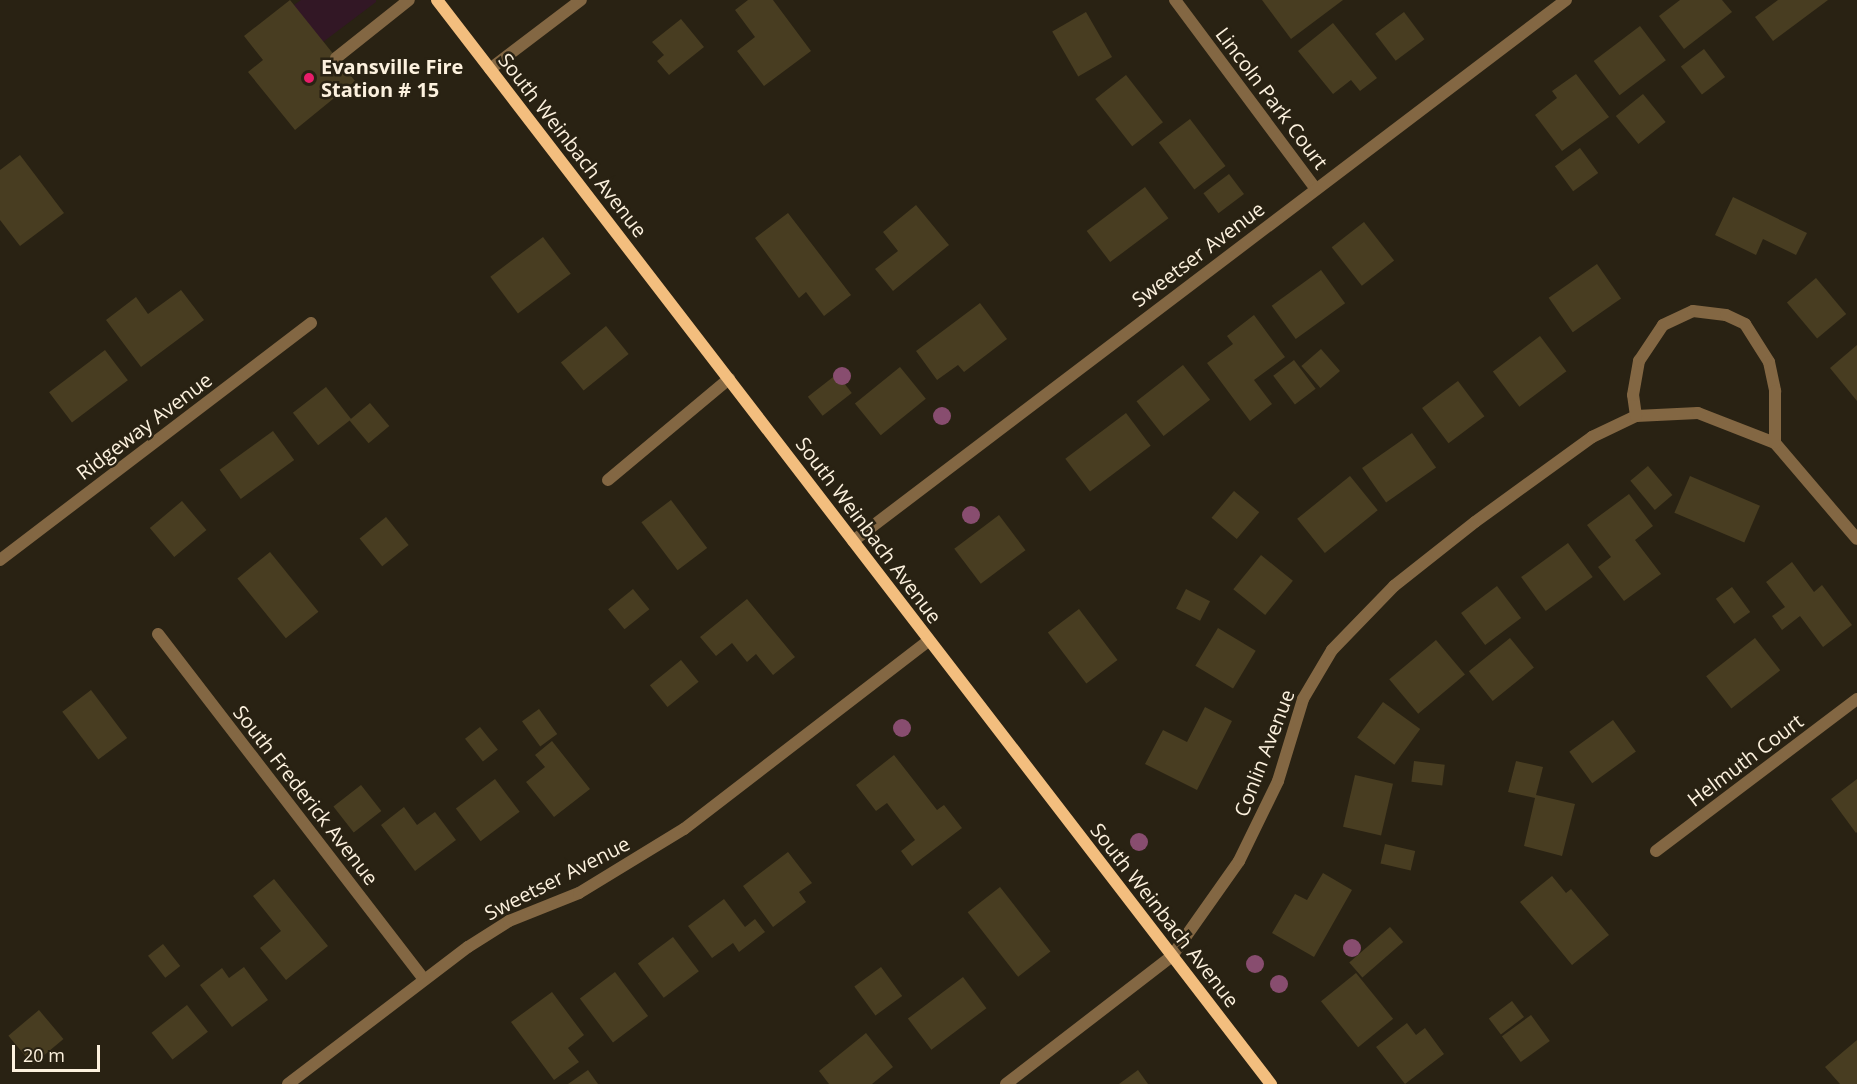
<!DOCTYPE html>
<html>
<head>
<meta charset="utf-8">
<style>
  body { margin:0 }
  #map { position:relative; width:1857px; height:1084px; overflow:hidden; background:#292213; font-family:"Open Sans",sans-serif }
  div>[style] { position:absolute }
  .green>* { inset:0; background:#321725 }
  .building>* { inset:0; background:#483d21; transform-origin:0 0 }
  .lane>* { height:12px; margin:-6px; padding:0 6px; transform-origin:6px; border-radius:6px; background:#836743 }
  .street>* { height:12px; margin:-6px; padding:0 6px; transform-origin:6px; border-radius:6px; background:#836743 }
  .secondary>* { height:12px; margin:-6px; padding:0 6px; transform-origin:6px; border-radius:6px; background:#f3be7e }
  .trees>* { width:18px; height:18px; margin:-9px; border-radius:50%; background:#884d6f }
  .dots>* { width:16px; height:16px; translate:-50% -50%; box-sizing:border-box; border:3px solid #292213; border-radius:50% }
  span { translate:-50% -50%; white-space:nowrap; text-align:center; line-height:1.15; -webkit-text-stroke:5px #292213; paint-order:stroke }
  .poi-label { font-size:20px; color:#fcf1de; font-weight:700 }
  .left { translate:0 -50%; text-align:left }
  .street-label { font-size:20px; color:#fcf1de }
  .scale { position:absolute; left:12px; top:1045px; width:88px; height:27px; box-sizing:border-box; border:3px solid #fcf1de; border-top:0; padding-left:8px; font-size:18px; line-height:21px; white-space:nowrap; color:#fcf1de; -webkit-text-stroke:4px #292213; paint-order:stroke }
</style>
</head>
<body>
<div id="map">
  <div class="green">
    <div style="clip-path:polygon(301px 0,376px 0,376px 2px,319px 45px,287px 10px)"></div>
  </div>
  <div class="building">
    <div style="clip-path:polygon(290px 0,355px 81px,295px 130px,248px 72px,263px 60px,244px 36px)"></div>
    <div style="clip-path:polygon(748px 0,773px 0,811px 51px,764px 86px,737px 51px,755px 37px,735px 10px)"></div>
    <div style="clip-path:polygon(1262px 0,1343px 0,1291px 39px)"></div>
    <div style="clip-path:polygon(1680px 0,1722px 0,1732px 12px,1684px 49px,1659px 16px)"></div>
    <div style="clip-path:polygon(1778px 0,1828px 0,1773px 41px,1755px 17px)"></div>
    <div style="left:1086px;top:12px;width:52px;height:39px;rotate:60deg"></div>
    <div style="left:1404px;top:12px;width:34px;height:36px;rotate:53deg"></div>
    <div style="clip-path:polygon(681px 19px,704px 47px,669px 75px,657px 61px,664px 55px,652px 42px)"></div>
    <div style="clip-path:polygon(1333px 23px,1377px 78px,1360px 91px,1351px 80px,1333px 94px,1298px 51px)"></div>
    <div style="left:1640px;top:26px;width:43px;height:58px;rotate:53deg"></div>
    <div style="left:1704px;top:49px;width:35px;height:29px;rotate:53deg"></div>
    <div style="clip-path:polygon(1576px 74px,1609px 117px,1562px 151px,1535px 115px,1557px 98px,1552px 91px)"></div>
    <div style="left:1126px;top:75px;width:60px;height:39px;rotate:52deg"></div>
    <div style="left:1643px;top:94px;width:36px;height:35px;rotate:51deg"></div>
    <div style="left:1190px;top:119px;width:59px;height:39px;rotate:53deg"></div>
    <div style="left:1580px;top:148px;width:31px;height:31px;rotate:54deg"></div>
    <div style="clip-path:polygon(20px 155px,64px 213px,20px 246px,0 220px,0 170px)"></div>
    <div style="left:1229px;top:174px;width:25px;height:32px;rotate:53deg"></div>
    <div style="left:1145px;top:187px;width:39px;height:73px;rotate:53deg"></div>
    <div style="clip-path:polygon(1733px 197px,1807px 233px,1796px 255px,1763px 239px,1756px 255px,1715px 235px)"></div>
    <div style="clip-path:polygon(916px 205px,949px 245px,893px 291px,875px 269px,898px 251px,883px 232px)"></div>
    <div style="clip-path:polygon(788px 213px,851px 295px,824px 316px,806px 292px,799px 298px,755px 238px)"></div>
    <div style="left:1364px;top:222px;width:49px;height:41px;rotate:52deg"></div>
    <div style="left:543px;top:237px;width:46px;height:66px;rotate:53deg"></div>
    <div style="left:1597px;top:264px;width:42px;height:59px;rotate:55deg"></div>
    <div style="left:1321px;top:270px;width:41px;height:61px;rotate:54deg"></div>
    <div style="left:1816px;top:278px;width:47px;height:38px;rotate:50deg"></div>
    <div style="clip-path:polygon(181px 290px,204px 320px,141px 367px,106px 320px,136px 297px,148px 314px)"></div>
    <div style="clip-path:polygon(980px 303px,1007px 339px,964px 372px,958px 365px,937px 380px,916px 351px)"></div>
    <div style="clip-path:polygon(1254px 315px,1285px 357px,1254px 380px,1272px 404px,1250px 421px,1207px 363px,1233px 344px,1227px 336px)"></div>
    <div style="left:606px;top:326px;width:36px;height:58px;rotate:51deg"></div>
    <div style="left:1540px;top:336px;width:44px;height:59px;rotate:53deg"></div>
    <div style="clip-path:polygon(1857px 345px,1857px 401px,1830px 368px)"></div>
    <div style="left:1321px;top:349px;width:29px;height:26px;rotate:49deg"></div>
    <div style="left:105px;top:350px;width:38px;height:70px;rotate:53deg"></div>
    <div style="left:1294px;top:360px;width:36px;height:26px;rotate:53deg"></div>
    <div style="left:1183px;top:365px;width:44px;height:59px;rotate:52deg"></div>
    <div style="left:900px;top:367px;width:41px;height:58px;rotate:51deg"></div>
    <div style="left:837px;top:374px;width:24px;height:37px;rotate:52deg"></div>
    <div style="left:1458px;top:381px;width:44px;height:45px;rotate:53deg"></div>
    <div style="left:326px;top:387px;width:41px;height:42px;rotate:52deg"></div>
    <div style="left:370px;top:403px;width:30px;height:27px;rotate:50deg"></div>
    <div style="left:1126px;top:413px;width:41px;height:76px;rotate:53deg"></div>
    <div style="left:273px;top:431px;width:36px;height:66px;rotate:54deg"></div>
    <div style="left:1412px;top:433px;width:42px;height:61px;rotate:55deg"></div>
    <div style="left:1648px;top:466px;width:38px;height:23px;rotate:50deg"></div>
    <div style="left:1350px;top:476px;width:44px;height:68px;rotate:51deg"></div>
    <div style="left:1690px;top:476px;width:76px;height:40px;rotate:23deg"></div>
    <div style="left:1234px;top:491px;width:33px;height:35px;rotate:40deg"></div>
    <div style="clip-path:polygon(1629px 494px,1653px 526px,1635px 540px,1661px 574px,1624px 601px,1598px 567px,1611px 557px,1587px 525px)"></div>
    <div style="left:671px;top:500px;width:60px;height:37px;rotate:53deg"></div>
    <div style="left:182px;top:501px;width:38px;height:42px;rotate:50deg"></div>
    <div style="left:999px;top:515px;width:44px;height:56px;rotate:53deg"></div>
    <div style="left:386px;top:517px;width:36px;height:34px;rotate:51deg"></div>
    <div style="left:1568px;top:543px;width:42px;height:58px;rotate:54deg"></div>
    <div style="left:270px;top:552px;width:77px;height:42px;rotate:51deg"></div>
    <div style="left:1261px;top:555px;width:41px;height:44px;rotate:39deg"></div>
    <div style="clip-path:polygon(1792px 562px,1814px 592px,1822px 585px,1852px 625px,1823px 647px,1800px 616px,1782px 630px,1772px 616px,1785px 607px,1766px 582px)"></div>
    <div style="left:1497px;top:586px;width:40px;height:45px;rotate:53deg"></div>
    <div style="left:1732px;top:587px;width:31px;height:20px;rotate:54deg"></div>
    <div style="left:633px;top:589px;width:26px;height:32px;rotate:51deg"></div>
    <div style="left:1186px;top:589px;width:27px;height:22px;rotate:27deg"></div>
    <div style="clip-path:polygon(747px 599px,795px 657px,773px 675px,756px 654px,747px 662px,732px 643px,716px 656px,700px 637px)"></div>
    <div style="left:1079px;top:609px;width:64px;height:39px;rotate:53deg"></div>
    <div style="left:1218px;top:628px;width:44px;height:44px;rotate:31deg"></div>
    <div style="left:1510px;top:638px;width:38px;height:53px;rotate:51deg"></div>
    <div style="left:1755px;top:638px;width:41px;height:62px;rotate:52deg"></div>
    <div style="left:1436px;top:640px;width:45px;height:61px;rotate:50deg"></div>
    <div style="left:681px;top:660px;width:28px;height:40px;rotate:51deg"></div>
    <div style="left:91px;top:690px;width:60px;height:36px;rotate:53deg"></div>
    <div style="left:1383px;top:702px;width:46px;height:44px;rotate:36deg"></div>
    <div style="clip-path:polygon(1205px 707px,1232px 721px,1197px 790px,1145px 764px,1163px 730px,1187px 742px)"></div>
    <div style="left:539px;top:709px;width:31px;height:21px;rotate:54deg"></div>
    <div style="left:1613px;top:720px;width:39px;height:54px;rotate:54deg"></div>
    <div style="left:480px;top:727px;width:29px;height:19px;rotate:52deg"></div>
    <div style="clip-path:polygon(552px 741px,590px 789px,554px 817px,526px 782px,545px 767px,535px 755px)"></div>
    <div style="clip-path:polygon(894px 755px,937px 810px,944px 805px,962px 828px,912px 866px,901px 851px,915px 840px,887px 803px,876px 811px,856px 785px)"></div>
    <div style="left:1414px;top:761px;width:31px;height:21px;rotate:7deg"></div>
    <div style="clip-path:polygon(1516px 761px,1543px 767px,1536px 795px,1575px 804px,1562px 856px,1524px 846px,1535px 798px,1508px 792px)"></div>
    <div style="left:1355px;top:775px;width:39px;height:53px;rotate:13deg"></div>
    <div style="left:495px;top:779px;width:41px;height:49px;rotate:53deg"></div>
    <div style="clip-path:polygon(1857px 779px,1857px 832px,1856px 833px,1831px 799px)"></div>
    <div style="left:361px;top:785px;width:33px;height:35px;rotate:52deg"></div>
    <div style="clip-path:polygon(404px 807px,417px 825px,435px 812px,456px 840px,415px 871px,381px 825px)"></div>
    <div style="left:1385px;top:844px;width:31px;height:20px;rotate:13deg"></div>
    <div style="clip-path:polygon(788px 852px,812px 883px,799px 892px,806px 902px,773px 927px,743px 886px)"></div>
    <div style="clip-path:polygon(1323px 873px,1352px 890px,1314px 957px,1272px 933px,1295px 894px,1307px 900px)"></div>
    <div style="clip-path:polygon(1552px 876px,1566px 893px,1571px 889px,1609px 935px,1572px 965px,1520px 902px)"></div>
    <div style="clip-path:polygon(274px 879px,328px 946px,286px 980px,260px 948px,281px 931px,253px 896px)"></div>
    <div style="left:1000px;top:887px;width:82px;height:41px;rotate:52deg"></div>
    <div style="clip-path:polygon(724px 899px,745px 927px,755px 919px,765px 932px,739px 952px,733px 943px,712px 958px,688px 926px)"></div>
    <div style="left:1390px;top:927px;width:20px;height:54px;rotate:49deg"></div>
    <div style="left:673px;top:937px;width:43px;height:44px;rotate:53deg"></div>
    <div style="left:163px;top:944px;width:28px;height:19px;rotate:52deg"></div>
    <div style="clip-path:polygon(244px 967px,268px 1000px,232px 1027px,200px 985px,222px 968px,229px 978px)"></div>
    <div style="left:881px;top:967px;width:36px;height:33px;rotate:54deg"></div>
    <div style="left:615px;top:972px;width:55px;height:44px;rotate:53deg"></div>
    <div style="left:1356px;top:973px;width:59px;height:45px;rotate:51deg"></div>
    <div style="left:963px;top:977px;width:39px;height:69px;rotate:53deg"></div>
    <div style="clip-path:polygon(552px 992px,584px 1035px,568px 1048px,579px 1062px,554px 1080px,511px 1022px)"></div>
    <div style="left:1512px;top:1001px;width:20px;height:29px;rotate:53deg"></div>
    <div style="left:187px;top:1005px;width:34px;height:45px;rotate:52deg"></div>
    <div style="left:39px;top:1010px;width:38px;height:40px;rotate:50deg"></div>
    <div style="left:1531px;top:1015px;width:32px;height:36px;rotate:54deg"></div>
    <div style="clip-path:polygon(1407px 1023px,1416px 1035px,1425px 1028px,1444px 1054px,1405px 1084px,1376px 1047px)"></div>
    <div style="clip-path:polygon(866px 1033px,893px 1067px,872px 1084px,829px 1084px,819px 1071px)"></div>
    <div style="clip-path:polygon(1857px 1040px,1857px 1084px,1840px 1084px,1825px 1067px)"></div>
    <div style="clip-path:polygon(588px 1070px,598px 1084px,568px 1084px)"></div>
    <div style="clip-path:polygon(1138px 1070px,1148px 1084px,1119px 1084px)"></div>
  </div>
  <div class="lane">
    <div style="left:336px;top:58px;width:93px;rotate:-38.5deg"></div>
    <div style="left:608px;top:480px;width:158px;rotate:-39.9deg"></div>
  </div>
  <div class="street">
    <div style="left:1175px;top:0;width:236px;rotate:53.3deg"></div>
    <div style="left:490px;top:69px;width:114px;rotate:-37.2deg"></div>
    <div style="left:1636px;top:416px;width:62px;rotate:-2.8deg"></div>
    <div style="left:1698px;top:413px;width:83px;rotate:21.3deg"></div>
    <div style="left:1775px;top:443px;width:126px;rotate:49.5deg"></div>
    <div style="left:853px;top:541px;width:895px;rotate:-37.19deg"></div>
    <div style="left:0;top:560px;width:391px;rotate:-37.3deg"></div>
    <div style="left:158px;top:634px;width:436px;rotate:52.4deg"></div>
    <div style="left:1656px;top:851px;width:252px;rotate:-37.1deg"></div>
    <div style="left:288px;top:1084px;width:226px;rotate:-37.3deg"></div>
    <div style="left:468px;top:947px;width:49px;rotate:-32.4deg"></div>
    <div style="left:509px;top:921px;width:75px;rotate:-21.8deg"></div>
    <div style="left:579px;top:893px;width:123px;rotate:-31.4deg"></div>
    <div style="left:684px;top:829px;width:309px;rotate:-37.6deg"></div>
    <div style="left:1006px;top:1084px;width:210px;rotate:-37.6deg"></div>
    <div style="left:1172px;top:956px;width:116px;rotate:-54.8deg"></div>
    <div style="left:1239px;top:861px;width:89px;rotate:-64deg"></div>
    <div style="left:1278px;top:781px;width:86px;rotate:-73deg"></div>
    <div style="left:1303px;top:699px;width:57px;rotate:-59.4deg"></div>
    <div style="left:1332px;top:650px;width:89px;rotate:-45.9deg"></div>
    <div style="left:1394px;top:586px;width:103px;rotate:-38.3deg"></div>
    <div style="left:1475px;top:522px;width:145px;rotate:-36deg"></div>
    <div style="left:1592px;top:437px;width:49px;rotate:-25.5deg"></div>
    <div style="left:1636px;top:416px;width:21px;rotate:-98deg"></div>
    <div style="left:1633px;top:395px;width:35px;rotate:-80deg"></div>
    <div style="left:1639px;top:361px;width:43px;rotate:-56.3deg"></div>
    <div style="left:1663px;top:325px;width:33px;rotate:-25deg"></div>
    <div style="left:1693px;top:311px;width:33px;rotate:7deg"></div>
    <div style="left:1726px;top:315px;width:21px;rotate:25deg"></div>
    <div style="left:1745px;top:324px;width:45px;rotate:57.7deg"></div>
    <div style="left:1769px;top:362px;width:30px;rotate:78deg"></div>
    <div style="left:1775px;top:391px;width:52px;rotate:90deg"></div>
  </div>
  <div class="secondary">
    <div style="left:437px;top:0;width:1368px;rotate:52.43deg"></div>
  </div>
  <div class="trees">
    <div style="left:842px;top:376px"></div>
    <div style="left:942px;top:416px"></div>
    <div style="left:971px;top:515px"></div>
    <div style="left:902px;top:728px"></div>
    <div style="left:1139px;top:842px"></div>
    <div style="left:1352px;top:948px"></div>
    <div style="left:1255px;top:964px"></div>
    <div style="left:1279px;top:984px"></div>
  </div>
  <div class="dots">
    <div style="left:309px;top:78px;background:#e91d6a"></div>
  </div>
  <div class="poi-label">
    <span class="left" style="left:321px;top:78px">Evansville Fire<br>Station # 15</span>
  </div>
  <div class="street-label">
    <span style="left:1272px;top:98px;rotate:53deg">Lincoln Park Court</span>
    <span style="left:573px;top:145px;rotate:52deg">South Weinbach Avenue</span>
    <span style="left:1198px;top:254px;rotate:-37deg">Sweetser Avenue</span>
    <span style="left:144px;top:426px;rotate:-37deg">Ridgeway Avenue</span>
    <span style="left:869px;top:530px;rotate:53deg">South Weinbach Avenue</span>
    <span style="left:1264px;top:753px;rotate:-69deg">Conlin Avenue</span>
    <span style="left:1745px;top:760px;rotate:-37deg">Helmuth Court</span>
    <span style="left:306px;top:795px;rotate:52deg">South Frederick Avenue</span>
    <span style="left:557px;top:878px;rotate:-27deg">Sweetser Avenue</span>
    <span style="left:1165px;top:915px;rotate:52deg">South Weinbach Avenue</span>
  </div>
  <div class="scale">20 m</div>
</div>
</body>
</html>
